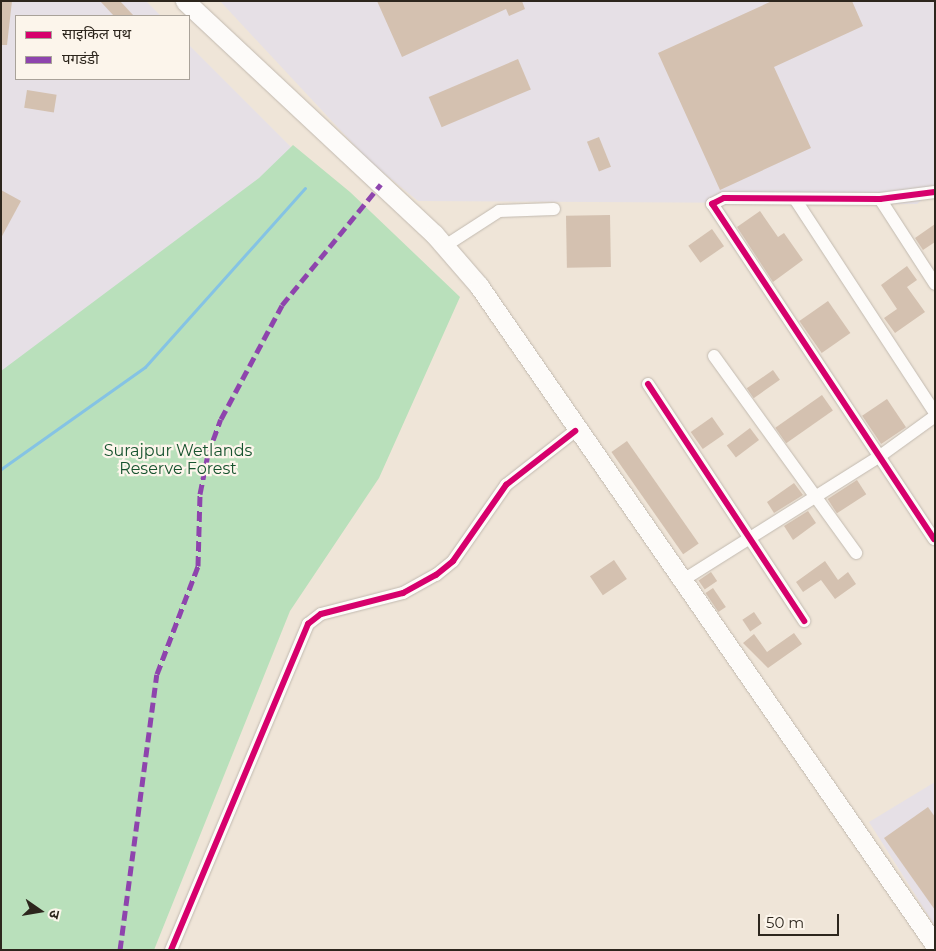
<!DOCTYPE html>
<html>
<head>
<meta charset="utf-8">
<style>
  body { margin:0 }
  #map { position:relative; width:936px; height:951px; overflow:hidden; background:#efe5d8; font-family:Montserrat,"Noto Sans Devanagari",sans-serif }
  div>[style] { position:absolute }
  .industrial>* { inset:0; background:#e6e0e6 }
  .green>* { inset:0; background:#b9e0bb }
  .stream>* { height:3px; margin:-1.5px; padding:0 1.5px; transform-origin:1.5px; border-radius:1.5px; background:#85c3e4 }
  .building>* { inset:0; background:#d4c1b0; transform-origin:0 0 }
  .roads { filter:drop-shadow(0 0 1px #c2bab0) drop-shadow(0 0 1px #c2bab0) }
  .street>* { height:12px; margin:-6px; padding:0 6px; transform-origin:6px; border-radius:6px; background:#fdfbf9 }
  .secondary>* { height:19px; margin:-9.5px; padding:0 9.5px; transform-origin:9.5px; border-radius:9.5px; background:#fdfbf9 }
  .quiet>* { height:5px; margin-top:-2.5px; transform-origin:0; background:repeating-linear-gradient(90deg,#8e44ad 0 10px,transparent 0 15px) }
  .cycleway>* { height:6px; margin:-3px; padding:0 3px; transform-origin:3px; border-radius:3px; background:#d6006c }
  span { translate:-50% -50%; white-space:nowrap; text-align:center; line-height:1.15; -webkit-text-stroke:4.5px #fcf5eb; paint-order:stroke }
  .park-label { font-size:16px; color:#16532e }
  .frame { position:absolute; inset:0; border:2px solid #2d261d; pointer-events:none }
  .legend { position:absolute; left:15px; top:15px; width:175px; height:65px; box-sizing:border-box; background:#fcf5eb; border:1px solid #a9a299; margin:0; padding:6px 9px; list-style:none; font-size:15px; color:#2d261d }
  .legend li { display:flex; align-items:center; gap:10px; height:25px }
  .legend b { width:25px; border:1px solid #a9a299 }
  .north { position:absolute; left:15px; top:886px; width:50px; height:50px; -webkit-text-stroke:4px #fcf5eb; paint-order:stroke; rotate:103deg; font-size:14px; font-weight:700; line-height:20px; text-align:center; color:#2d261d }
  .north::after { content:''; display:block; margin:auto; width:18px; height:22px; background:#2d261d; clip-path:polygon(50% 0,100% 100%,50% 72%,0 100%) }
  .scale { position:absolute; left:758px; top:914px; width:81px; height:22px; box-sizing:border-box; border:2px solid #2d261d; border-top:0; padding-left:6px; font-size:15px; line-height:18px; white-space:nowrap; color:#2d261d; -webkit-text-stroke:4px #fcf5eb; paint-order:stroke }
</style>
</head>
<body>
<div id="map">
  <div class="industrial">
    <div style="clip-path:polygon(1px 1px,146px 1px,161px 16px,16px 16px,16px 79px,189px 79px,189px 45px,305px 161px,1px 417px)"></div>
    <div style="clip-path:polygon(220px 1px,935px 1px,935px 190px,917px 204px,418px 201px,369px 161px)"></div>
    <div style="clip-path:polygon(935px 782px,935px 926px,869px 822px)"></div>
  </div>
  <div class="green">
    <div style="clip-path:polygon(293px 145px,350px 192px,460px 297px,379px 478px,290px 611px,154px 950px,1px 950px,1px 371px,259px 178px)"></div>
  </div>
  <div class="stream">
    <div style="left:1px;top:469px;width:176px;rotate:-35.3deg"></div>
    <div style="left:145px;top:367px;width:240px;rotate:-48.2deg"></div>
  </div>
  <div class="building">
    <div style="clip-path:polygon(1px 1px,12px 1px,7px 45px,1px 45px)"></div>
    <div style="clip-path:polygon(100px 1px,120px 1px,134px 16px,114px 16px)"></div>
    <div style="clip-path:polygon(377px 1px,522px 1px,525px 9px,509px 16px,506px 9px,402px 57px)"></div>
    <div style="clip-path:polygon(772px 1px,852px 1px,863px 26px,774px 67px,811px 148px,720px 190px,658px 53px)"></div>
    <div style="left:518px;top:59px;width:33px;height:97px;rotate:67deg"></div>
    <div style="left:27px;top:90px;width:30px;height:18px;rotate:9deg"></div>
    <div style="left:599px;top:137px;width:32px;height:13px;rotate:68deg"></div>
    <div style="clip-path:polygon(1px 190px,21px 201px,1px 238px)"></div>
    <div style="clip-path:polygon(760px 211px,778px 237px,784px 233px,803px 260px,773px 282px,737px 227px)"></div>
    <div style="left:610px;top:215px;width:52px;height:44px;rotate:89deg"></div>
    <div style="clip-path:polygon(935px 224px,935px 242px,923px 250px,915px 238px)"></div>
    <div style="left:712px;top:229px;width:21px;height:29px;rotate:55deg"></div>
    <div style="clip-path:polygon(907px 266px,917px 280px,907px 287px,925px 312px,895px 333px,884px 318px,897px 309px,881px 285px)"></div>
    <div style="left:828px;top:301px;width:39px;height:35px;rotate:55deg"></div>
    <div style="left:773px;top:370px;width:12px;height:32px;rotate:55deg"></div>
    <div style="left:822px;top:395px;width:19px;height:57px;rotate:55deg"></div>
    <div style="left:887px;top:399px;width:34px;height:30px;rotate:56deg"></div>
    <div style="left:712px;top:417px;width:21px;height:26px;rotate:55deg"></div>
    <div style="left:750px;top:428px;width:15px;height:29px;rotate:53deg"></div>
    <div style="left:627px;top:441px;width:125px;height:19px;rotate:55deg"></div>
    <div style="left:857px;top:480px;width:17px;height:35px;rotate:57deg"></div>
    <div style="clip-path:polygon(794px 483px,803px 495px,774px 513px,767px 502px)"></div>
    <div style="clip-path:polygon(808px 511px,816px 523px,793px 540px,784px 526px)"></div>
    <div style="left:614px;top:560px;width:23px;height:29px;rotate:56deg"></div>
    <div style="clip-path:polygon(825px 561px,838px 580px,848px 572px,856px 584px,835px 599px,821px 580px,803px 592px,796px 582px)"></div>
    <div style="left:711px;top:572px;width:11px;height:15px;rotate:56deg"></div>
    <div style="left:713px;top:588px;width:23px;height:9px;rotate:56deg"></div>
    <div style="left:754px;top:612px;width:14px;height:14px;rotate:56deg"></div>
    <div style="clip-path:polygon(794px 633px,802px 644px,768px 668px,743px 643px,754px 634px,767px 652px)"></div>
    <div style="clip-path:polygon(928px 807px,935px 817px,935px 910px,884px 838px)"></div>
  </div>
  <div class="roads">
    <div class="street">
      <div style="left:795px;top:199px;width:256px;rotate:56.8deg"></div>
      <div style="left:880px;top:199px;width:101px;rotate:57.1deg"></div>
      <div style="left:445px;top:246px;width:64px;rotate:-32.9deg"></div>
      <div style="left:499px;top:211px;width:55px;rotate:-2.1deg"></div>
      <div style="left:714px;top:356px;width:243px;rotate:54.2deg"></div>
      <div style="left:648px;top:384px;width:284px;rotate:56.6deg"></div>
      <div style="left:934px;top:539px;width:402px;rotate:-123.5deg"></div>
      <div style="left:712px;top:204px;width:13px;rotate:-27deg"></div>
      <div style="left:724px;top:198px;width:156px;rotate:0.4deg"></div>
      <div style="left:880px;top:199px;width:55px;rotate:-7.3deg"></div>
      <div style="left:680px;top:582px;width:236px;rotate:-32.2deg"></div>
      <div style="left:880px;top:456px;width:68px;rotate:-36deg"></div>
      <div style="left:171px;top:950px;width:354px;rotate:-67.2deg"></div>
      <div style="left:308px;top:624px;width:16px;rotate:-38deg"></div>
      <div style="left:321px;top:614px;width:85px;rotate:-14.4deg"></div>
      <div style="left:403px;top:593px;width:38px;rotate:-29deg"></div>
      <div style="left:436px;top:575px;width:22px;rotate:-39deg"></div>
      <div style="left:453px;top:561px;width:93px;rotate:-55.1deg"></div>
      <div style="left:506px;top:485px;width:88px;rotate:-38deg"></div>
    </div>
    <div class="secondary">
      <div style="left:185px;top:1px;width:341px;rotate:43.1deg"></div>
      <div style="left:434px;top:234px;width:69px;rotate:49.1deg"></div>
      <div style="left:479px;top:286px;width:801px;rotate:55.32deg"></div>
    </div>
  </div>
  <div class="quiet">
    <div style="left:120px;top:950px;width:278px;rotate:-82.4deg"></div>
    <div style="left:157px;top:674px;width:116px;rotate:-69.2deg"></div>
    <div style="left:198px;top:566px;width:72px;rotate:-88.4deg"></div>
    <div style="left:200px;top:494px;width:41px;rotate:-78.7deg"></div>
    <div style="left:208px;top:454px;width:37px;rotate:-70deg"></div>
    <div style="left:221px;top:419px;width:129px;rotate:-61.8deg"></div>
    <div style="left:282px;top:305px;width:156px;rotate:-50.7deg"></div>
  </div>
  <div class="cycleway">
    <div style="left:648px;top:384px;width:284px;rotate:56.6deg"></div>
    <div style="left:934px;top:539px;width:402px;rotate:-123.5deg"></div>
    <div style="left:712px;top:204px;width:13px;rotate:-27deg"></div>
    <div style="left:724px;top:198px;width:156px;rotate:0.4deg"></div>
    <div style="left:880px;top:199px;width:55px;rotate:-7.3deg"></div>
    <div style="left:171px;top:950px;width:354px;rotate:-67.2deg"></div>
    <div style="left:308px;top:624px;width:16px;rotate:-38deg"></div>
    <div style="left:321px;top:614px;width:85px;rotate:-14.4deg"></div>
    <div style="left:403px;top:593px;width:38px;rotate:-29deg"></div>
    <div style="left:436px;top:575px;width:22px;rotate:-39deg"></div>
    <div style="left:453px;top:561px;width:93px;rotate:-55.1deg"></div>
    <div style="left:506px;top:485px;width:88px;rotate:-38deg"></div>
  </div>
  <div class="park-label">
    <span style="left:178px;top:460px">Surajpur Wetlands<br>Reserve Forest</span>
  </div>
  <div class="frame"></div>
  <ul class="legend">
  <li><b style="height:6px;background:#d6006c"></b>साइकिल पथ</li>
  <li><b style="height:6px;background:#8e44ad"></b>पगडंडी</li>
  </ul>
  <div class="north">उ</div>
  <div class="scale">50 m</div>
</div>
</body>
</html>
